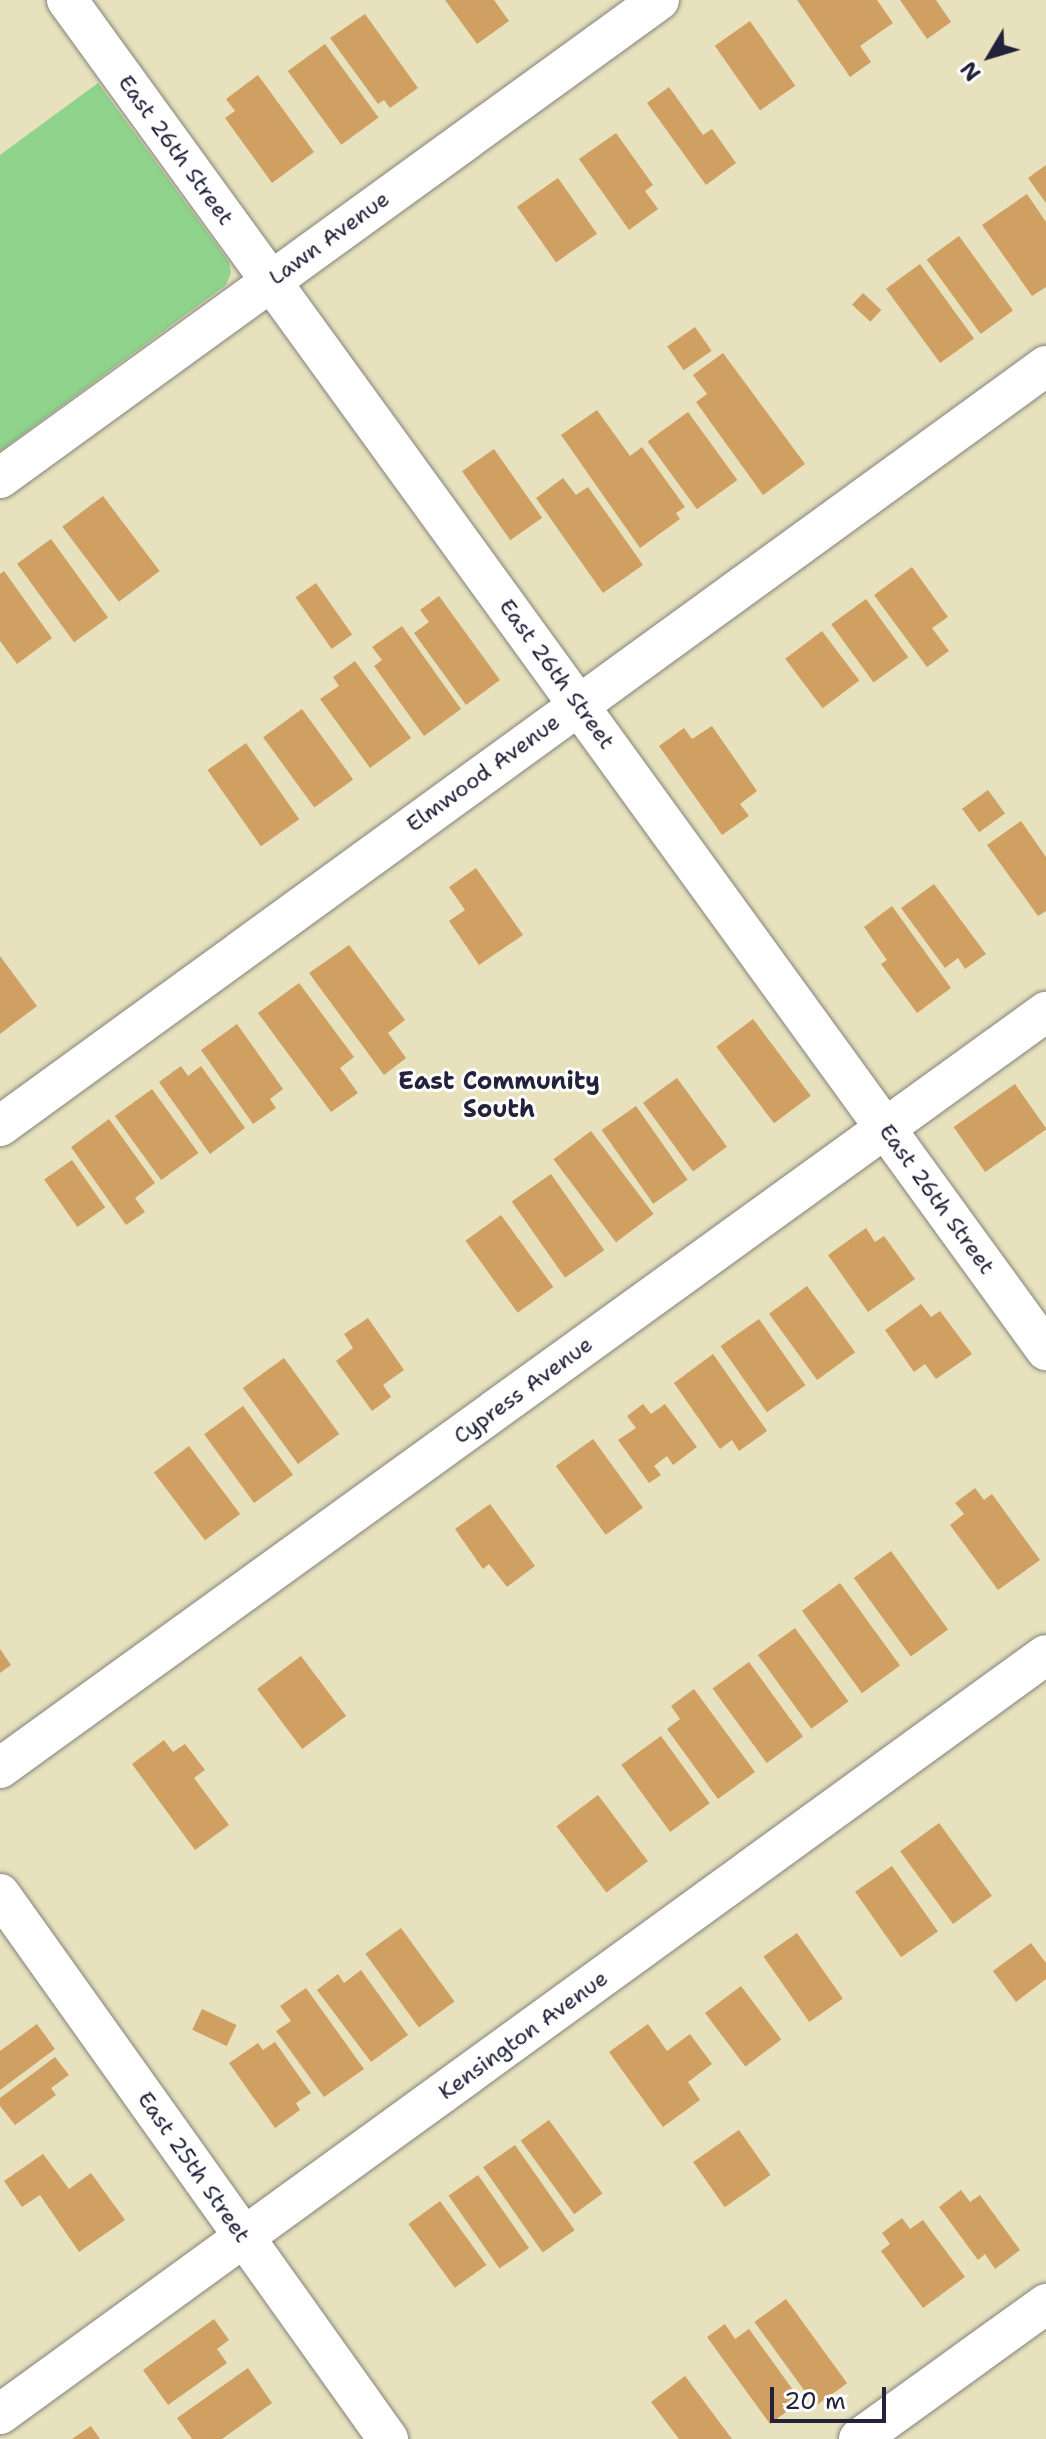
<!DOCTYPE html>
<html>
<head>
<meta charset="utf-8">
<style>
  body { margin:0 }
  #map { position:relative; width:1046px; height:2439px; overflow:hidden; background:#e7e1bd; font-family:"Shantell Sans",sans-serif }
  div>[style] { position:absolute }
  .green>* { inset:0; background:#8fd38c }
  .building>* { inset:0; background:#d0a062; transform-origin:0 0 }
  .roads { filter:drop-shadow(0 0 2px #84827c) drop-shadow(0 0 2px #84827c) }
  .minor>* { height:40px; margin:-20px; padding:0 20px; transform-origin:20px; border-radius:20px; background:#fff }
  span { translate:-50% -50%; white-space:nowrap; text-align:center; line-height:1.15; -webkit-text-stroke:6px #fff; paint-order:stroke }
  .street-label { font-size:22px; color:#22223b }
  .neighbourhood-label { font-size:24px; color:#22223b; font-weight:700 }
  .north { position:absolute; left:950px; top:16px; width:80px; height:80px; -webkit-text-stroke:6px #fff; paint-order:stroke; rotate:232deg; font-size:22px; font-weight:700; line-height:32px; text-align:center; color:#22223b }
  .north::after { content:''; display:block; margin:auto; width:28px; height:36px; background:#22223b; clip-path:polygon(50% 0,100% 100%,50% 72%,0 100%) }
  .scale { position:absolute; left:770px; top:2387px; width:116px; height:36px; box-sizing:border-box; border:4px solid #22223b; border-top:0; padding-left:10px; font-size:24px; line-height:28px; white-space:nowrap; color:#22223b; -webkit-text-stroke:6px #fff; paint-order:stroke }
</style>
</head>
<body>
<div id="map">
  <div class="green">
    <div style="clip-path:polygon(98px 83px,229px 262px,231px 273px,226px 285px,0 451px,0 155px)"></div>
  </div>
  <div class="building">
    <div style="clip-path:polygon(445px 0,494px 0,509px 21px,477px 44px)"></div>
    <div style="clip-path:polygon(797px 0,877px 0,893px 23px,860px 46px,871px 62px,850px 77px)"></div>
    <div style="clip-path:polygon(900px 0,936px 0,951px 22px,927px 39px)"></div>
    <div style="clip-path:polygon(365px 14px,418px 88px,390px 108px,384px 100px,378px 104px,330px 38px)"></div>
    <div style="left:750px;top:21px;width:79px;height:43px;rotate:55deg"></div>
    <div style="left:325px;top:44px;width:91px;height:46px;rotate:54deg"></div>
    <div style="clip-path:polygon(258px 75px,314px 152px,272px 183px,225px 118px,235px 111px,226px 99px)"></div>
    <div style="clip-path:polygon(669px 87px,703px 135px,712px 129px,736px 163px,706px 185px,647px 103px)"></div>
    <div style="clip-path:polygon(616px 133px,653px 185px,645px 191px,658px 209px,629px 230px,579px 159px)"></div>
    <div style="clip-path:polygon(1046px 165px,1046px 203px,1028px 178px)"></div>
    <div style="left:558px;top:178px;width:68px;height:50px;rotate:55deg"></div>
    <div style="clip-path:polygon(1027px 194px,1046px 222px,1046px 287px,1032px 296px,982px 225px)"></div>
    <div style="left:959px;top:236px;width:92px;height:40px;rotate:54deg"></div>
    <div style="left:920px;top:264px;width:92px;height:42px;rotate:54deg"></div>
    <div style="left:863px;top:293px;width:25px;height:16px;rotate:43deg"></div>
    <div style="left:695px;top:327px;width:29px;height:34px;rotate:55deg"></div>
    <div style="clip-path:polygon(723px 353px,805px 464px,763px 495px,696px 402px,707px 394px,693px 375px)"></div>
    <div style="clip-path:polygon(597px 410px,630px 456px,642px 447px,685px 507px,676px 513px,680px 519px,640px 548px,561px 435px)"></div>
    <div style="left:688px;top:412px;width:84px;height:50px;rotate:54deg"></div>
    <div style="left:494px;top:449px;width:84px;height:39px;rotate:55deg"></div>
    <div style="clip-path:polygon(563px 478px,576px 495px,588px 487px,643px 565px,603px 593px,536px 498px)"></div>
    <div style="left:103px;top:496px;width:94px;height:51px;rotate:53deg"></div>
    <div style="left:51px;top:539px;width:97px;height:42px;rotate:54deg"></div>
    <div style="clip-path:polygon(912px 567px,948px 617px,932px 628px,949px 651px,927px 667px,874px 595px)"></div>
    <div style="clip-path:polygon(4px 571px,52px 638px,17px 664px,0 641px,0 574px)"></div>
    <div style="left:316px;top:583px;width:63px;height:25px;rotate:55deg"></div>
    <div style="clip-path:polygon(439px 596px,500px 680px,466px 705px,414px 633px,429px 622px,420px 610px)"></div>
    <div style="left:866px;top:599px;width:72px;height:43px;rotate:54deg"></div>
    <div style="clip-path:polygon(402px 626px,461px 709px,424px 736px,374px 666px,382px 660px,372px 647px)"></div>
    <div style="left:822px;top:631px;width:62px;height:46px;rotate:53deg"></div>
    <div style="clip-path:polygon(355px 661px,411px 738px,370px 768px,320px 699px,339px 686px,333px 677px)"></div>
    <div style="left:302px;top:709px;width:87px;height:48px;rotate:54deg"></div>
    <div style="clip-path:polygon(712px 726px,757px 791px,740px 804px,749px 816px,722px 835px,659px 746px,684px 728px,692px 739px)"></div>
    <div style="left:246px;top:743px;width:93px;height:47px;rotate:55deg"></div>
    <div style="left:988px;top:790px;width:29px;height:32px;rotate:54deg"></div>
    <div style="clip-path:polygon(1021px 821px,1046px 857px,1046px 911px,1038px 916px,987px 845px)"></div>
    <div style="clip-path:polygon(476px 868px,523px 935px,479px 965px,449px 921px,465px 910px,449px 887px)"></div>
    <div style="clip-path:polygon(934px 884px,986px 954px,965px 969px,958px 958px,945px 968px,901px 908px)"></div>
    <div style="clip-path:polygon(892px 906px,951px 988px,917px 1013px,881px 964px,887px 960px,864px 927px)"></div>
    <div style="clip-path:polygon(349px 945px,405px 1020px,388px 1033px,406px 1058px,384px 1075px,309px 973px)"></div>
    <div style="clip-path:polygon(0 956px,37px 1006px,0 1034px)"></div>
    <div style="clip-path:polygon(299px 983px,354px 1057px,340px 1068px,358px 1093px,331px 1112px,258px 1013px)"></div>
    <div style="left:753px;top:1019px;width:96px;height:46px;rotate:53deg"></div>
    <div style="clip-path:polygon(237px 1024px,283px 1089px,270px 1099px,276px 1108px,253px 1124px,201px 1050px)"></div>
    <div style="clip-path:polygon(181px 1066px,188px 1076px,201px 1066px,245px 1128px,210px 1154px,159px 1082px)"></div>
    <div style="left:677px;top:1078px;width:85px;height:42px;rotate:54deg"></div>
    <div style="left:1015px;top:1084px;width:55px;height:75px;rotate:55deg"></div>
    <div style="left:152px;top:1089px;width:79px;height:46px;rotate:54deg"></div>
    <div style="left:636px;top:1106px;width:90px;height:42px;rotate:55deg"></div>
    <div style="clip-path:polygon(109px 1119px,155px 1183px,135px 1198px,145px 1212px,126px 1225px,71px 1147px)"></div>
    <div style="left:591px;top:1131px;width:104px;height:47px;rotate:53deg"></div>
    <div style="left:72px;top:1160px;width:58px;height:34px;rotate:55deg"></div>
    <div style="left:551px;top:1174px;width:93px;height:48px;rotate:55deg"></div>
    <div style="left:501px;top:1215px;width:89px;height:44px;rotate:54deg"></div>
    <div style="clip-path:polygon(866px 1228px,875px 1242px,884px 1236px,915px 1279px,868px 1312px,828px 1255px)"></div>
    <div style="left:807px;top:1286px;width:82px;height:47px;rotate:54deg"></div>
    <div style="clip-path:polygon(921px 1304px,931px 1317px,940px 1311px,972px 1354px,936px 1379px,925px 1364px,914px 1372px,885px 1330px)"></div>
    <div style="clip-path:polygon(368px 1318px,404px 1370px,383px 1385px,391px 1397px,372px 1411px,336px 1361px,353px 1348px,344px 1334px)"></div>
    <div style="left:759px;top:1319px;width:81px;height:47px;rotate:55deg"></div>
    <div style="clip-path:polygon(713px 1354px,767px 1431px,739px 1451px,732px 1440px,720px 1449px,674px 1383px)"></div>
    <div style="left:284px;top:1358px;width:94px;height:51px;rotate:54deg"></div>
    <div style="clip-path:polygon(643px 1404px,651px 1414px,665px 1404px,697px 1447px,673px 1465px,667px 1456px,654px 1466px,661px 1475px,649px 1483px,618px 1440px,636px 1428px,627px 1416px)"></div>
    <div style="left:243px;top:1406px;width:85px;height:48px;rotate:54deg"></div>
    <div style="left:593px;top:1439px;width:85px;height:46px;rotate:54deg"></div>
    <div style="left:189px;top:1446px;width:85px;height:44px;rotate:53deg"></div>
    <div style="clip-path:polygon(975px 1488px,984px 1500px,992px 1494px,1040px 1560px,998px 1590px,950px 1525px,964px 1514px,955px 1503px)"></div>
    <div style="clip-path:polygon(490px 1504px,535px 1566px,507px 1587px,489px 1564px,483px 1569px,455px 1529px)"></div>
    <div style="left:891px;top:1551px;width:97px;height:46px;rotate:54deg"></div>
    <div style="left:840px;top:1583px;width:102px;height:47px;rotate:54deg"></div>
    <div style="left:795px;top:1628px;width:91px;height:46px;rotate:54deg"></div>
    <div style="clip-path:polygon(0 1649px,11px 1665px,0 1673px)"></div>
    <div style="left:301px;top:1656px;width:75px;height:55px;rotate:53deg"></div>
    <div style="left:749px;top:1662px;width:92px;height:45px;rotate:54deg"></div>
    <div style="clip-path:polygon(694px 1689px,755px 1772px,718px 1799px,667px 1729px,680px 1719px,671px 1706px)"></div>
    <div style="left:661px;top:1736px;width:83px;height:49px;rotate:54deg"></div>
    <div style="clip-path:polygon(164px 1740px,173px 1752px,185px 1744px,205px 1770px,194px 1778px,229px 1825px,195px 1850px,132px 1764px)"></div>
    <div style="left:598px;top:1795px;width:83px;height:52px;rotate:53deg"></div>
    <div style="left:939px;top:1823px;width:90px;height:48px;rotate:54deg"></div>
    <div style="left:892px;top:1866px;width:80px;height:45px;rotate:55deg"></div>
    <div style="left:401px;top:1928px;width:91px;height:44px;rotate:54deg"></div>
    <div style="left:797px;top:1933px;width:80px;height:41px;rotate:55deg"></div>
    <div style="clip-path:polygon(1031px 1943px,1046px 1963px,1046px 1979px,1016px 2002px,993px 1971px)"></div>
    <div style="clip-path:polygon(361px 1970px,408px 2035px,371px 2062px,317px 1990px,338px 1974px,344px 1983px)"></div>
    <div style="left:741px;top:1986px;width:67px;height:45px;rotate:53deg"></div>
    <div style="clip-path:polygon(306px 1988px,364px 2069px,324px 2097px,276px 2031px,291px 2021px,280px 2006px)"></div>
    <div style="left:202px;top:2009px;width:38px;height:23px;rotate:25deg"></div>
    <div style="clip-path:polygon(37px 2024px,55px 2049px,0 2090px,0 2051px)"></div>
    <div style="clip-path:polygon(648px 2024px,667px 2051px,690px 2034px,712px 2064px,688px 2082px,700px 2100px,663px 2127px,609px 2052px)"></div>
    <div style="clip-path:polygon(275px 2042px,311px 2093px,296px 2103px,300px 2110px,275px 2128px,229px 2063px,258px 2043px,263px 2050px)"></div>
    <div style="clip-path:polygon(55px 2057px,69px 2075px,51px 2088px,56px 2095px,15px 2125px,0 2106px,0 2098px)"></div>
    <div style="left:549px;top:2120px;width:91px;height:35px;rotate:54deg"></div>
    <div style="left:739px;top:2130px;width:55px;height:56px;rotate:55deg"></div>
    <div style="left:515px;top:2145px;width:104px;height:39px;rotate:55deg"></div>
    <div style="clip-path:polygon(43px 2154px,69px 2189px,91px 2173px,125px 2220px,79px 2252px,40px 2195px,22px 2207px,4px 2181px)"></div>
    <div style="left:478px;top:2175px;width:89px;height:36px;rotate:55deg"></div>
    <div style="clip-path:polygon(961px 2190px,970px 2202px,980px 2195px,1020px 2250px,995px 2269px,985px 2254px,978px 2260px,939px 2207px)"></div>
    <div style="left:440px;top:2201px;width:79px;height:39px;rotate:54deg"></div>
    <div style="clip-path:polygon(902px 2218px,910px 2229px,923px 2220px,965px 2277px,923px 2308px,881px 2251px,890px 2244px,882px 2233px)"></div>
    <div style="left:786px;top:2299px;width:104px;height:39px;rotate:54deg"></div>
    <div style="clip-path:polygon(214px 2319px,229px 2340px,217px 2349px,227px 2363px,168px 2405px,143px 2370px)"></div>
    <div style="clip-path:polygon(725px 2324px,735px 2339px,749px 2329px,801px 2401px,770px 2424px,707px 2337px)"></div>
    <div style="clip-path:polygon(248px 2368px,272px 2403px,222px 2439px,192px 2439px,177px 2418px)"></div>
    <div style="clip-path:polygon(685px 2376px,732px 2439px,679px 2439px,651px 2402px)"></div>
    <div style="clip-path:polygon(91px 2426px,100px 2439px,72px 2439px)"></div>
  </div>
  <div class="roads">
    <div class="minor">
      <div style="left:67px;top:0;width:1668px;rotate:54.05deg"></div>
      <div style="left:0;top:478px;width:814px;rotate:-35.95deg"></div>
      <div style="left:0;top:1126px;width:1293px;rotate:-36deg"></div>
      <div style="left:0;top:1768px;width:1291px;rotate:-35.86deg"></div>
      <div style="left:0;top:1894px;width:669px;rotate:54.55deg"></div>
      <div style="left:0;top:2414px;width:1292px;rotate:-35.97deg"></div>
      <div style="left:859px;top:2439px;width:231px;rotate:-35.8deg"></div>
    </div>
  </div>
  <div class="street-label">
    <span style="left:176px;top:150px;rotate:54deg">East 26th Street</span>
    <span style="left:329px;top:238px;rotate:-36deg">Lawn Avenue</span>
    <span style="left:557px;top:674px;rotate:54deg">East 26th Street</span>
    <span style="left:483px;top:773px;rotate:-36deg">Elmwood Avenue</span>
    <span style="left:937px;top:1199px;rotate:54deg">East 26th Street</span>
    <span style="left:523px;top:1390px;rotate:-36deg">Cypress Avenue</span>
    <span style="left:523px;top:2035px;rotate:-36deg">Kensington Avenue</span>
    <span style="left:194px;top:2167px;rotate:55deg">East 25th Street</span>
  </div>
  <div class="neighbourhood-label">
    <span style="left:499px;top:1096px">East Community<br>South</span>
  </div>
  <div class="north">N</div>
  <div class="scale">20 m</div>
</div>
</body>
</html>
